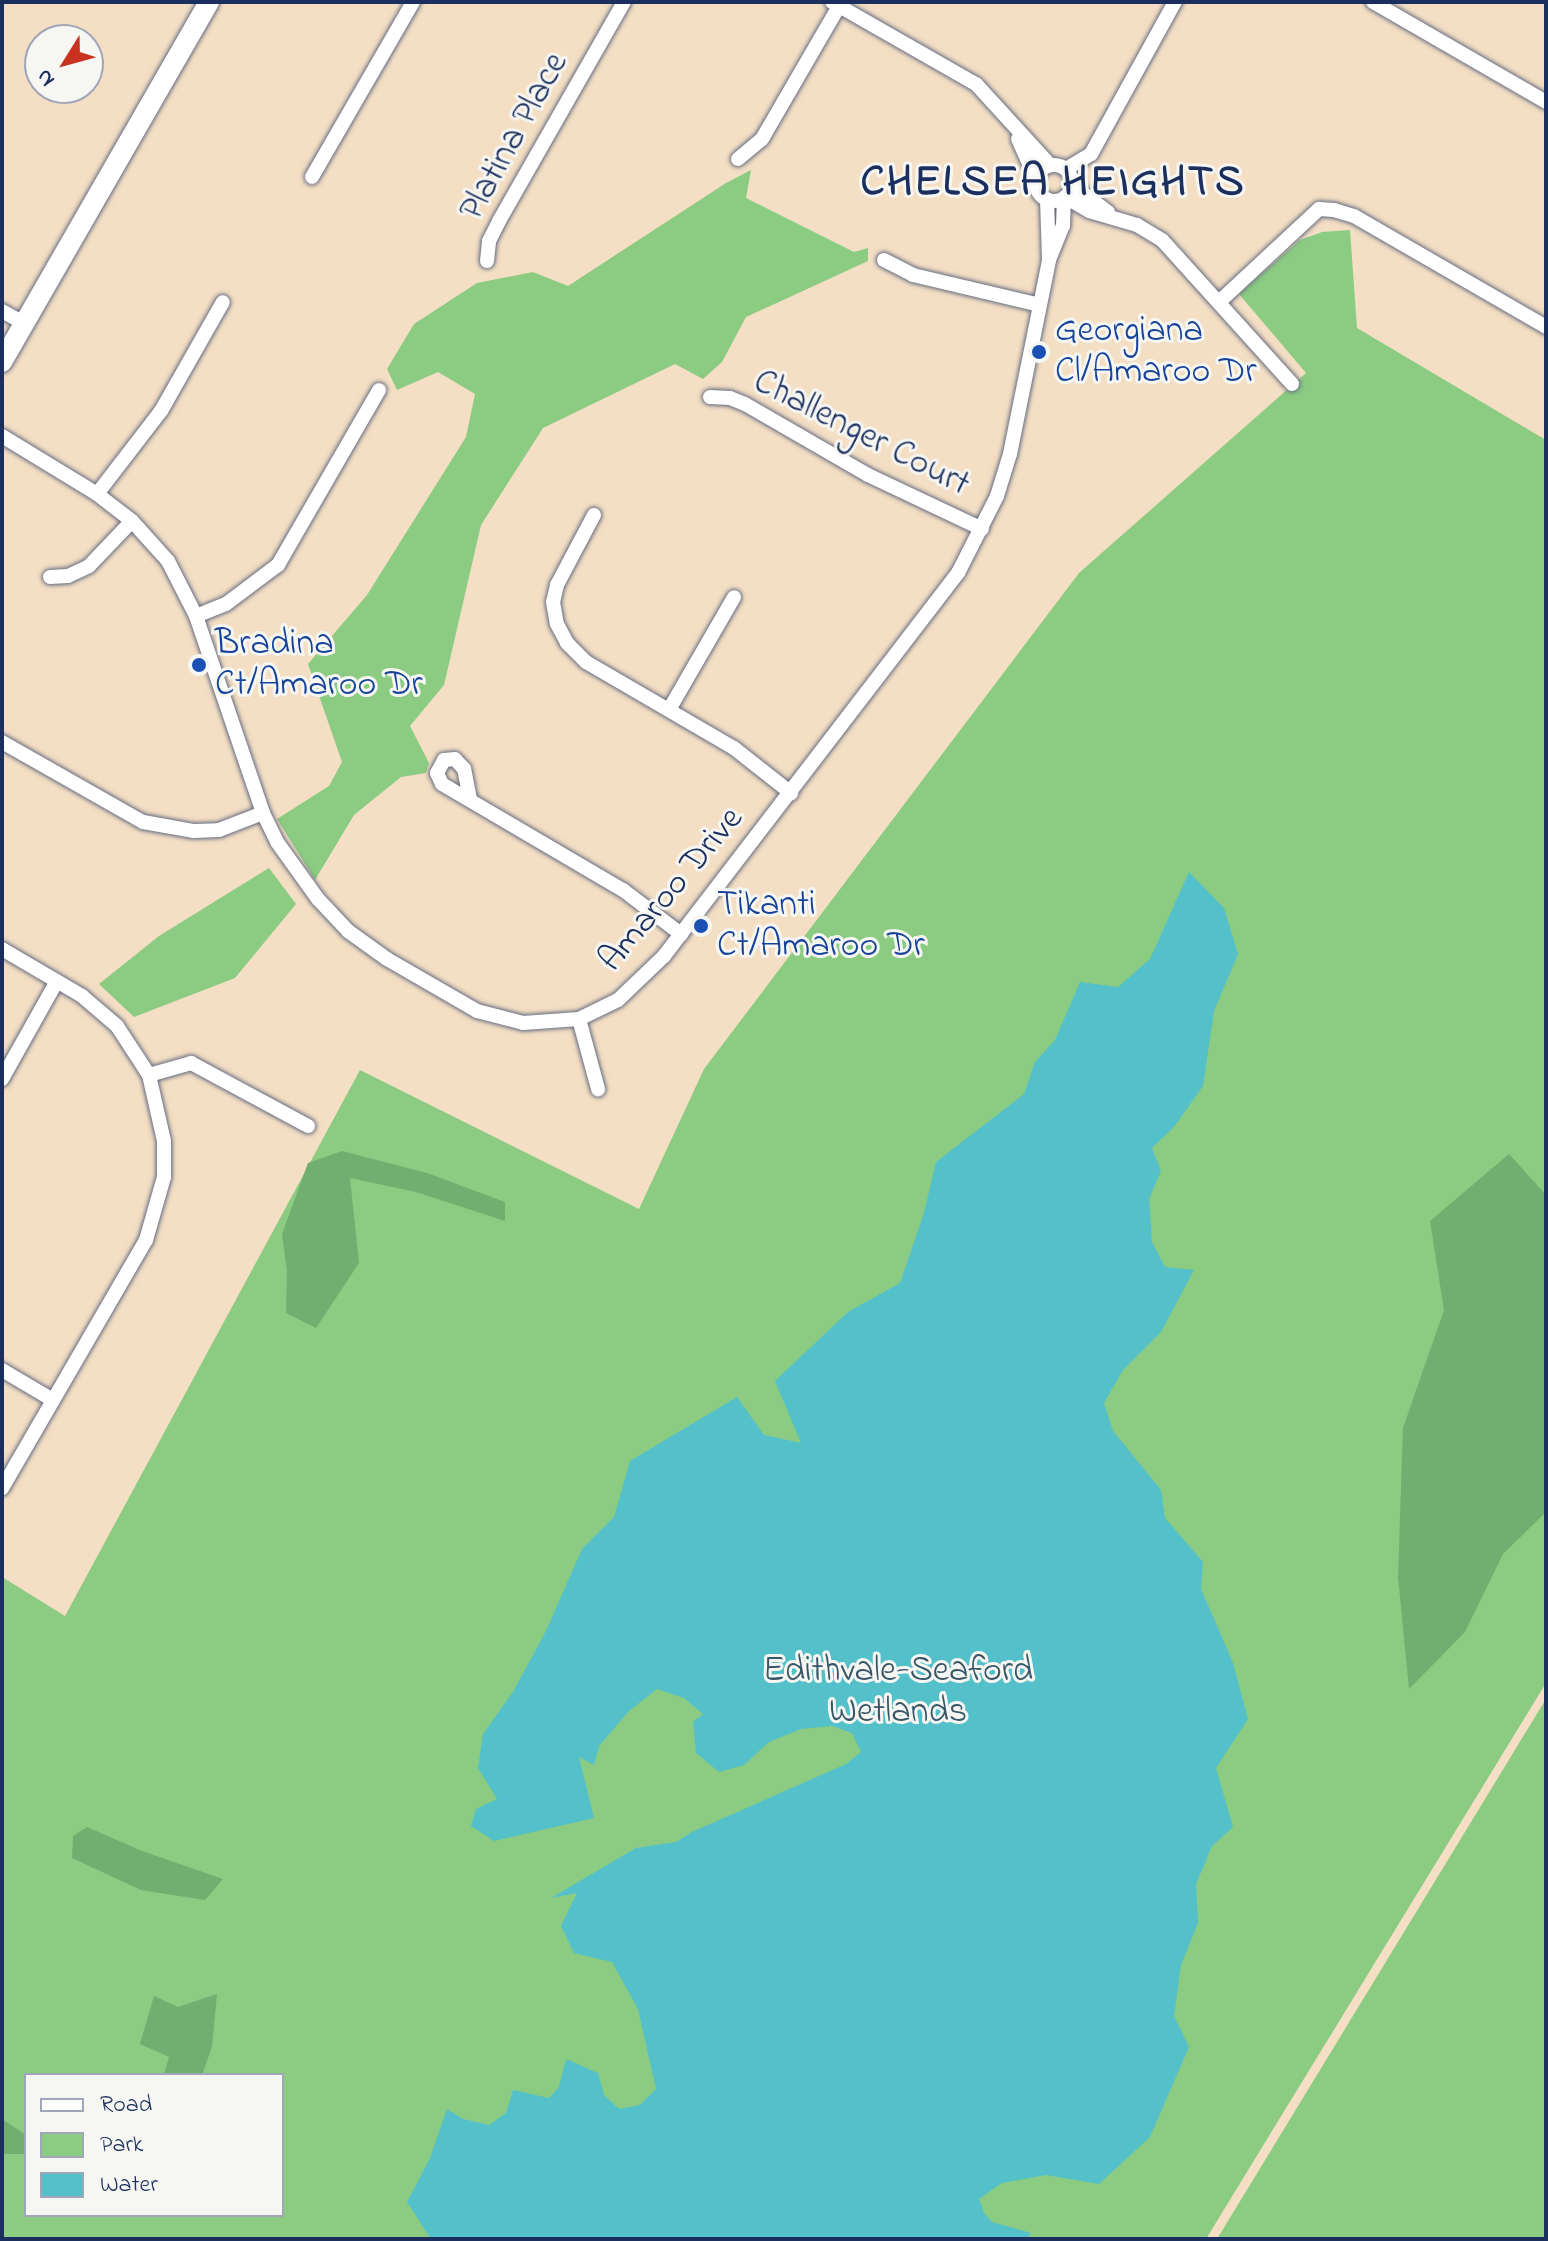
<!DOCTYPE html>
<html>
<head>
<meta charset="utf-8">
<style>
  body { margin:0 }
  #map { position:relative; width:1548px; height:2241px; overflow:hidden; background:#f4dfc4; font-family:"Indie Flower",sans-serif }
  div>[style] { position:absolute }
  .green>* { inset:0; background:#8bcb82 }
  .forest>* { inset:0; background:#70af70 }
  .water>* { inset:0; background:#53c0ca }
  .roads { filter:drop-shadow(0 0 2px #676d82) drop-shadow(0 0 2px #676d82) }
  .minor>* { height:14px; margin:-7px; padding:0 7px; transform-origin:7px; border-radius:7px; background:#fff }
  .minor>.ring { margin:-7px; padding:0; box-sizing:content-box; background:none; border:14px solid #fff; border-radius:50% }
  .secondary>* { height:20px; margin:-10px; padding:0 10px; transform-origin:10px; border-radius:10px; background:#fff }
  .dots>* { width:22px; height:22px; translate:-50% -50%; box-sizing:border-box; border:4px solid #f6f6f2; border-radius:50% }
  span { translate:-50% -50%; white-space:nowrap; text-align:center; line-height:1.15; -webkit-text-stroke:6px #f6f6f2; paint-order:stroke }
  .street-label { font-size:36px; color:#1b2f5e }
  .transit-label { font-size:36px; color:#164399 }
  .left { translate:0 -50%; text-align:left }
  .park-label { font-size:36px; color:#375667 }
  .district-label { font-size:44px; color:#1b2f5e; font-weight:700; letter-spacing:2px }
  .frame { position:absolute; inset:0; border:4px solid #1b2f5e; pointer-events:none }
  .legend { position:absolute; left:24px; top:2073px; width:260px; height:144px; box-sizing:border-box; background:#f6f6f2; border:2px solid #9ea6b7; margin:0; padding:10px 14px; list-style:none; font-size:24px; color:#1b2f5e }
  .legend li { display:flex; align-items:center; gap:16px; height:40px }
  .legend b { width:40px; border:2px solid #9ea6b7 }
  .north { position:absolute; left:24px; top:24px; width:80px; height:80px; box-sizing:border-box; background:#f6f6f2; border:2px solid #9ea6b7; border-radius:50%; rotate:233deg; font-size:22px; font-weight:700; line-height:32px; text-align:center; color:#1b2f5e }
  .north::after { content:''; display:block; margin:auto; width:28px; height:36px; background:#c8321e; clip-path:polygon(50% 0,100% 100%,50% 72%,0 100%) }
</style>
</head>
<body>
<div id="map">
  <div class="green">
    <div style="clip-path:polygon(751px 170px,746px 198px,854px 252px,868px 248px,868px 261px,746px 317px,722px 362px,703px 379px,675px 364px,543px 428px,481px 525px,444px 685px,410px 726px,429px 763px,426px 773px,401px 777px,354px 815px,315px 880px,277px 819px,329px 786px,342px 762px,308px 664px,367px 595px,466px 437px,475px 394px,438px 372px,397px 390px,387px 369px,414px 324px,477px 283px,533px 272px,568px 286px,726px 183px)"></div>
    <div style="clip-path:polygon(evenodd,1350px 230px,1357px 328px,1546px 440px,1546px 1683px,1206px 2239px,2px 2239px,2px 1577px,65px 1616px,360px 1070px,639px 1209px,704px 1069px,1079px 573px,1306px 373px,1239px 294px,1300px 240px,1322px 232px,1350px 230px,26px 2075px,282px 2075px,282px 2215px,26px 2215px,26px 2075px)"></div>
    <div style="clip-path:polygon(269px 868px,296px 904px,235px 978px,134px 1017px,99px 984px,159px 936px)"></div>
    <div style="clip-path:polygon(1546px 1699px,1546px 2239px,1217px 2239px)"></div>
  </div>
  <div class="forest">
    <div style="clip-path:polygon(342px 1151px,427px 1173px,505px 1202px,505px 1221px,416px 1192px,350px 1178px,359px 1263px,316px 1328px,286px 1313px,287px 1271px,282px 1234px,308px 1163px)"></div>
    <div style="clip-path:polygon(1509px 1154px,1546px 1195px,1546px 1512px,1503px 1554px,1465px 1632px,1409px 1689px,1398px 1577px,1403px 1428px,1444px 1310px,1430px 1221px)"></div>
    <div style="clip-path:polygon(87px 1827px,142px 1851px,223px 1879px,205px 1900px,141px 1890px,72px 1858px,73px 1836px)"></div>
    <div style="clip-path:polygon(217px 1994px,212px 2047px,202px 2075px,164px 2075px,169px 2057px,140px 2044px,154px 1996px,178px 2007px)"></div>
    <div style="clip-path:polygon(2px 2119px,26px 2135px,26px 2154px,2px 2154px)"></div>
  </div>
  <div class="water">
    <div style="clip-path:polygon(1189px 872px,1224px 908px,1238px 954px,1214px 1011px,1203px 1086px,1174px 1127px,1152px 1148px,1161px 1171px,1149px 1199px,1152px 1242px,1165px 1267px,1194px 1270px,1161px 1332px,1123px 1370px,1104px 1403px,1113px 1431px,1161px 1490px,1165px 1518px,1203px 1562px,1201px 1589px,1233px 1663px,1248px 1719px,1216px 1768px,1233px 1827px,1212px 1846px,1196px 1884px,1198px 1923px,1181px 1965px,1174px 2016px,1189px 2047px,1150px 2137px,1099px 2184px,1046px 2175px,1002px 2183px,979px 2199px,984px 2213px,992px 2222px,1031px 2233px,1026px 2239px,431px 2239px,407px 2202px,430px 2158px,447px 2109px,463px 2119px,489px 2125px,506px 2113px,513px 2090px,549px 2098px,559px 2087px,566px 2059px,598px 2073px,604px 2095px,619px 2109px,640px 2105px,656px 2089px,638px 2009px,612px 1962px,574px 1953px,561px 1926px,577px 1893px,551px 1898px,636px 1848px,676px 1842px,692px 1832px,846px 1764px,861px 1752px,852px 1733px,832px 1726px,801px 1729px,769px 1742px,744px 1765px,719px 1772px,696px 1753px,693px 1722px,703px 1714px,684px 1698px,657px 1689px,629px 1711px,599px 1746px,594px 1765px,579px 1757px,594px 1818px,494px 1841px,471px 1826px,476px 1809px,497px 1799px,478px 1768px,483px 1734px,513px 1692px,546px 1631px,582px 1549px,614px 1517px,630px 1461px,737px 1397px,764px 1435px,801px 1443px,775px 1381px,848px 1312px,900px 1283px,924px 1213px,936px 1162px,1024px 1094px,1035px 1062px,1055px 1040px,1080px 982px,1118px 987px,1150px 959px)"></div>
  </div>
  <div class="roads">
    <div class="minor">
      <div style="left:832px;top:2px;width:166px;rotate:29.7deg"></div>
      <div style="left:976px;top:84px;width:110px;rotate:47.6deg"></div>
      <div style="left:1373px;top:2px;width:200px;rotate:30deg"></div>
      <div style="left:1018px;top:139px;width:44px;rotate:65.8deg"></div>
      <div style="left:738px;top:159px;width:31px;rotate:-40deg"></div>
      <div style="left:762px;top:139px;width:154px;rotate:-59.9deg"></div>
      <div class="ring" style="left:1036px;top:165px;width:22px;height:22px"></div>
      <div style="left:1066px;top:169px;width:29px;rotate:-31deg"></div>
      <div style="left:1091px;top:154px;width:174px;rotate:-61.1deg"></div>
      <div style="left:312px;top:177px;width:202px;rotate:-60deg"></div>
      <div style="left:1072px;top:185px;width:45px;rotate:36.9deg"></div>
      <div style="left:1065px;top:197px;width:28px;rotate:30deg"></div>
      <div style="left:1089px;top:211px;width:50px;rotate:16.3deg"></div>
      <div style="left:1137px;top:225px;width:29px;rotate:31deg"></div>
      <div style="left:1162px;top:240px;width:194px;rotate:47.9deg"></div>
      <div style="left:1047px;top:199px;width:60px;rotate:88.1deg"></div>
      <div style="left:884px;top:260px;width:33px;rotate:27deg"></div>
      <div style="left:913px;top:275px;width:130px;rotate:13.3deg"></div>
      <div style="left:487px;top:261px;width:20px;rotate:-84deg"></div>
      <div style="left:489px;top:241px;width:22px;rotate:-63deg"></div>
      <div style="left:499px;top:221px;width:252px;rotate:-60.3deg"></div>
      <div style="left:1219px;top:302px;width:137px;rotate:-42.9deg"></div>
      <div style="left:1319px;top:209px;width:15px;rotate:4deg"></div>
      <div style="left:1334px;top:210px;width:21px;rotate:17deg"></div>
      <div style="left:1354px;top:216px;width:222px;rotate:30deg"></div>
      <div style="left:2px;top:311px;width:25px;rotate:29deg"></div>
      <div style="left:710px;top:397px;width:20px;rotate:3deg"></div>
      <div style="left:730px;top:398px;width:16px;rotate:22deg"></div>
      <div style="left:745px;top:404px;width:142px;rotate:30deg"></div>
      <div style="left:868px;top:475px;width:126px;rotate:25.3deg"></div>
      <div style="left:2px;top:436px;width:111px;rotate:31.4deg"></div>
      <div style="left:97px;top:494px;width:44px;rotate:37.6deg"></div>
      <div style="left:132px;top:521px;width:54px;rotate:48deg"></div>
      <div style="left:168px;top:561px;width:62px;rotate:63deg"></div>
      <div style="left:196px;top:616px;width:208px;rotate:71.2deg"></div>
      <div style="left:263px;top:813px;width:32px;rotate:64deg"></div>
      <div style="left:277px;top:842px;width:70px;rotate:54.3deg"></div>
      <div style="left:318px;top:899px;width:44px;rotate:46.8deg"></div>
      <div style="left:348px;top:931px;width:48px;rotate:35.7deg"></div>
      <div style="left:387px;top:959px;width:104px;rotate:30deg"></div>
      <div style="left:477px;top:1011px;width:48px;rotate:14.6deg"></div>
      <div style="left:523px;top:1023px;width:56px;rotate:-4.1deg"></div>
      <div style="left:579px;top:1019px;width:43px;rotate:-26deg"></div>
      <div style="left:618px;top:1000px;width:64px;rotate:-43.7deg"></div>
      <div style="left:664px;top:956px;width:483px;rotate:-52.5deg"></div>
      <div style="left:958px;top:573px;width:86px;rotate:-63.1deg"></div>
      <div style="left:997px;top:496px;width:44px;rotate:-72.8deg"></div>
      <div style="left:1010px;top:454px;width:198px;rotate:-78.6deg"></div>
      <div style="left:1049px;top:260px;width:37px;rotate:-68deg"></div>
      <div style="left:1063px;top:226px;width:28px;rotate:-88deg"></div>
      <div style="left:97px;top:494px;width:105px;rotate:-52.4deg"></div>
      <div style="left:161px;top:411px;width:125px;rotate:-60.4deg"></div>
      <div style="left:594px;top:515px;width:79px;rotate:117.9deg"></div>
      <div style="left:557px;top:585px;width:17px;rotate:103deg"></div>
      <div style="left:553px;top:602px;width:22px;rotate:80deg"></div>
      <div style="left:557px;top:624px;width:21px;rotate:62deg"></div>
      <div style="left:567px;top:643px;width:27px;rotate:45deg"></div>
      <div style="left:586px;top:662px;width:171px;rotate:30.2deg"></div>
      <div style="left:734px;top:748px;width:73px;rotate:38.3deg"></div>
      <div style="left:50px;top:577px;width:18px;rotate:-3deg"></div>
      <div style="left:68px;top:576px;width:23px;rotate:-25deg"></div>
      <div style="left:89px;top:566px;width:62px;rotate:-46.3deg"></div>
      <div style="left:196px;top:616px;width:32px;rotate:-22deg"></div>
      <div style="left:226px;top:604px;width:65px;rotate:-36.9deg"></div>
      <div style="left:278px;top:565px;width:202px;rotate:-60deg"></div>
      <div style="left:670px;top:708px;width:128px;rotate:-60deg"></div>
      <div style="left:2px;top:742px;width:162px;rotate:29.6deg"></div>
      <div style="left:143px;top:822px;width:52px;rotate:10deg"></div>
      <div style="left:194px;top:831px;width:25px;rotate:-2deg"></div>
      <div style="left:219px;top:830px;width:47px;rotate:-21.1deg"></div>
      <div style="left:470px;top:799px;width:31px;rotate:-101deg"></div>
      <div style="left:464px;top:769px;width:13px;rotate:-132deg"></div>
      <div style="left:455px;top:759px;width:11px;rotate:175deg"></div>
      <div style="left:444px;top:760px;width:15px;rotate:118deg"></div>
      <div style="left:437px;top:773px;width:12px;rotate:66deg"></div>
      <div style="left:442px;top:784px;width:210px;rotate:30.4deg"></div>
      <div style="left:623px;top:890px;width:73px;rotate:37.2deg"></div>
      <div style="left:2px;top:949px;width:93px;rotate:30.4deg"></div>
      <div style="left:82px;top:996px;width:46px;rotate:40.6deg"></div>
      <div style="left:117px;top:1026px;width:59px;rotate:56.9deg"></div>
      <div style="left:149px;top:1075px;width:68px;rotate:77.2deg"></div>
      <div style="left:164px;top:1141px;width:36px;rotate:90deg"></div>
      <div style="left:164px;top:1177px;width:66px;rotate:105.9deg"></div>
      <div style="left:146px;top:1240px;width:287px;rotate:120.1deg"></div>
      <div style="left:579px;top:1019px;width:73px;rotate:74.8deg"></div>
      <div style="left:149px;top:1075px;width:44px;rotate:-15.9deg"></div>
      <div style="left:191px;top:1063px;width:133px;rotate:28.3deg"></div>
      <div style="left:2px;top:1079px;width:112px;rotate:-60.7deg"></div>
      <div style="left:2px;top:1370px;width:59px;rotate:30.5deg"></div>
    </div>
    <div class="secondary">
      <div style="left:2px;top:362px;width:415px;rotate:-60.1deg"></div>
    </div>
  </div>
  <div class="dots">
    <div style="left:1039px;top:352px;background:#1a4fb4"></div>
    <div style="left:199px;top:665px;background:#1a4fb4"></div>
    <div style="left:701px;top:926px;background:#1a4fb4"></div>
  </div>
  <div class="street-label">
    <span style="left:515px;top:137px;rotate:-61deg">Platina Place</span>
    <span style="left:861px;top:434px;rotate:27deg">Challenger Court</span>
    <span style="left:672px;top:890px;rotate:-50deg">Amaroo Drive</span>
  </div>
  <div class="transit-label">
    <span class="left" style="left:1055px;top:352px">Georgiana<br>Cl/Amaroo Dr</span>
    <span class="left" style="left:215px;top:665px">Bradina<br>Ct/Amaroo Dr</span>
    <span class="left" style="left:717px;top:926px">Tikanti<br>Ct/Amaroo Dr</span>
  </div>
  <div class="park-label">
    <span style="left:898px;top:1692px">Edithvale-Seaford<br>Wetlands</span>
  </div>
  <div class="district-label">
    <span style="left:1053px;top:183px">CHELSEA HEIGHTS</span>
  </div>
  <div class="frame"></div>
  <ul class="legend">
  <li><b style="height:10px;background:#fff"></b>Road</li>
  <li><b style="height:22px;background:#8bcb82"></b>Park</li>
  <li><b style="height:22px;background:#53c0ca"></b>Water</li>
  </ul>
  <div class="north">N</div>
</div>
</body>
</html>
